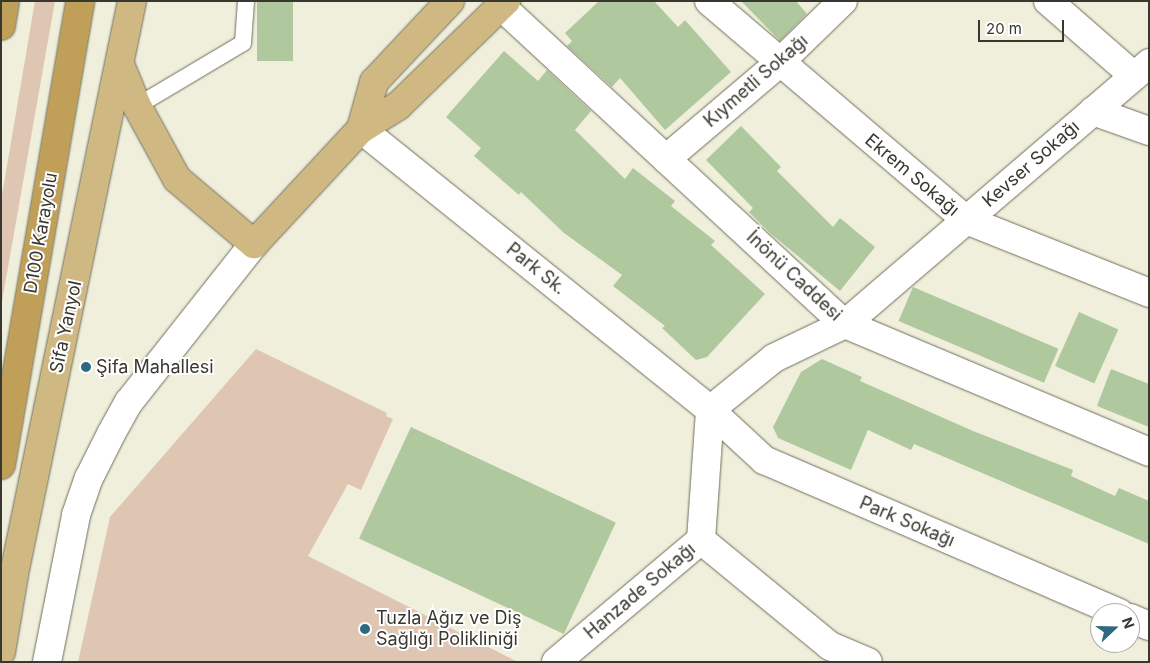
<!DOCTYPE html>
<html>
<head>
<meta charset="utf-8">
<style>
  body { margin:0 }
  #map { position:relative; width:1150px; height:663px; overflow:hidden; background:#efefdb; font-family:Inter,sans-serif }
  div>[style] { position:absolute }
  .green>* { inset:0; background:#dec6b3 }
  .building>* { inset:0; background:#b0c89d; transform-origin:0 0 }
  .roads { filter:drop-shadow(0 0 1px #6e6e5d) drop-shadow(0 0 1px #6e6e5d) }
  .service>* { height:16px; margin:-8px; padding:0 8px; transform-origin:8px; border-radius:8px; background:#fff }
  .minor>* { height:28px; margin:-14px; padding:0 14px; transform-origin:14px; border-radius:14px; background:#fff }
  .tertiary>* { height:28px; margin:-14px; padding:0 14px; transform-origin:14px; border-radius:14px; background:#fff }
  .primary>* { height:28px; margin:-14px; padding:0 14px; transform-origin:14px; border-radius:14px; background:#d0b882 }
  .trunk>* { height:28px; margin:-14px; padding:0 14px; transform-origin:14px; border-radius:14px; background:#c0a058 }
  .dots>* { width:14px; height:14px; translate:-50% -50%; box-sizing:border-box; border:2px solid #fff; border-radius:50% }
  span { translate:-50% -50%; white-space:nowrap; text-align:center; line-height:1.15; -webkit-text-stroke:4px #fff; paint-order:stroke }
  .street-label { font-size:18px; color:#383830 }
  .poi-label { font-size:18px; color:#383830 }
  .left { translate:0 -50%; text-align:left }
  .frame { position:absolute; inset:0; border:2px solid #383830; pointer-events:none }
  .north { position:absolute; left:1090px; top:603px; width:50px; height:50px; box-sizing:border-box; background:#fff; border:1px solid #afafac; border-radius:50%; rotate:69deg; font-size:14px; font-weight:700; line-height:20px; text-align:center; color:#383830 }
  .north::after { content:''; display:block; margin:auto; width:18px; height:22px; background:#2e6981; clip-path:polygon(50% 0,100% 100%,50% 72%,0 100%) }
  .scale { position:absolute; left:978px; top:20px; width:86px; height:22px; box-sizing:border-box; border:2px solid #383830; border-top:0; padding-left:6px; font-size:15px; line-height:18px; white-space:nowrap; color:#383830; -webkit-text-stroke:4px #fff; paint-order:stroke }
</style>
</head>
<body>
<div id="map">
  <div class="green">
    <div style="clip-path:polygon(35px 1px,55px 1px,1px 307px,1px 201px)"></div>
    <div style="clip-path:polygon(256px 349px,387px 413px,386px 416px,393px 419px,361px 490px,348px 484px,308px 556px,518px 662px,78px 662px,110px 517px)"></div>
  </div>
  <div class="building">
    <div style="left:257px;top:1px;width:36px;height:60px"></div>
    <div style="clip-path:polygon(599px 1px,654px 1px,678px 27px,685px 20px,731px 72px,665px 130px,620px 78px,612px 87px,567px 46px,572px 41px,565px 33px)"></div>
    <div style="clip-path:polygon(741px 1px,796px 1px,807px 14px,780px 41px)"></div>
    <div style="clip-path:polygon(504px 51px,538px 81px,547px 70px,591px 111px,575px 130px,625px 179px,633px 168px,675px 201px,671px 206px,715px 241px,711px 245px,765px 294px,707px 357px,696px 360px,662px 328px,665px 326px,613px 286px,622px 275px,564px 233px,521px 192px,519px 195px,474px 156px,481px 148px,446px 117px)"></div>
    <div style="clip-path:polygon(741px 126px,781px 167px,777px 171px,833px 227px,840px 218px,875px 247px,840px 291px,770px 233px,749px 212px,753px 208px,706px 160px)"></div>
    <div style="left:913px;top:287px;width:158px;height:37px;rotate:23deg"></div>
    <div style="left:1079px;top:312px;width:43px;height:59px;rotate:24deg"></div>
    <div style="clip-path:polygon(822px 359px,862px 377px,860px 381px,973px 431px,1073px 470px,1071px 476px,1115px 496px,1119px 488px,1149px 501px,1149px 544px,914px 444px,911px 450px,868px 430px,851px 470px,778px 438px,773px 427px,801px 372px)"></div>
    <div style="clip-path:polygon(1111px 369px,1149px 384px,1149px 427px,1097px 406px)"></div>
    <div style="left:411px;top:427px;width:226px;height:123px;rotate:25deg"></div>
  </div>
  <div class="roads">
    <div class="service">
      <div style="left:137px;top:106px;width:123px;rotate:-30.7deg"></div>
      <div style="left:243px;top:43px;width:42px;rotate:-85.9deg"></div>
    </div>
    <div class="minor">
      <div style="left:709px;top:1px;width:338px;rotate:40.4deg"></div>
      <div style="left:966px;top:220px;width:197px;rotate:21.7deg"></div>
      <div style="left:1048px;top:1px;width:114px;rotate:41.1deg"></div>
      <div style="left:1093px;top:111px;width:59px;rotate:19.7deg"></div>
      <div style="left:666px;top:159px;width:148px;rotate:-40.3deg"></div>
      <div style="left:779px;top:63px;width:89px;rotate:-44.1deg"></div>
      <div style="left:845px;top:324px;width:401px;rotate:-40.6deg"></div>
      <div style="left:710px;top:410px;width:74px;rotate:42.8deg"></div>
      <div style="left:764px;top:460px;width:387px;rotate:23.3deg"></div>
      <div style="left:701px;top:540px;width:167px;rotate:39.4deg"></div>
      <div style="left:830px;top:646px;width:41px;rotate:22.8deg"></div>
      <div style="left:1130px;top:618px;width:21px;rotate:23deg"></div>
      <div style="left:47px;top:662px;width:150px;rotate:-78.8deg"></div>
      <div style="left:76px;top:515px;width:39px;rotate:-71deg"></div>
      <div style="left:89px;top:478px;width:49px;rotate:-63.4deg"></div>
      <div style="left:111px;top:434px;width:37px;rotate:-61deg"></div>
      <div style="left:129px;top:402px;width:201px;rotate:-51.7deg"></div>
    </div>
    <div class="tertiary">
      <div style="left:501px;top:6px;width:468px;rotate:42.8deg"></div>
      <div style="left:845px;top:324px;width:330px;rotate:22.8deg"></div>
      <div style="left:361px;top:129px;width:448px;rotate:38.8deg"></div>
      <div style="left:710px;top:410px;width:82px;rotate:-39.1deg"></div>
      <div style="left:774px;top:358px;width:79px;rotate:-25.6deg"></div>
      <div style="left:556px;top:662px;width:189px;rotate:-40.1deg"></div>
      <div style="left:701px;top:540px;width:130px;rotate:-86deg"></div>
    </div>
    <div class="primary">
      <div style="left:121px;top:67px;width:42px;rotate:67.7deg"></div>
      <div style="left:137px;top:106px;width:83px;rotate:61.3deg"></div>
      <div style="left:177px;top:179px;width:101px;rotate:40.2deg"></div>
      <div style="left:254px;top:244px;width:157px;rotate:-47.1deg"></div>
      <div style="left:361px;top:129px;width:44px;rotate:-31.9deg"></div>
      <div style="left:398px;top:106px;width:151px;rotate:-44.2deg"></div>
      <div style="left:361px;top:129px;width:49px;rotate:-74.5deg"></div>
      <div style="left:374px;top:82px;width:111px;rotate:-46.8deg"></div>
      <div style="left:1px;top:652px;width:79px;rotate:-80.5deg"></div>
      <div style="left:14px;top:574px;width:585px;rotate:-78.36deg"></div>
    </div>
    <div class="trunk">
      <div style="left:1px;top:26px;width:25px;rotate:-81deg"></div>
      <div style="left:1px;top:465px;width:471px;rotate:-80.3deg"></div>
    </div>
  </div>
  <div class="dots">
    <div style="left:86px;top:367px;background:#2e6981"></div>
    <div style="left:365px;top:629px;background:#2e6981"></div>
  </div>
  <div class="street-label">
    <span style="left:756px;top:81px;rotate:-41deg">Kıymetli Sokağı</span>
    <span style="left:1031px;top:164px;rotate:-41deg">Kevser Sokağı</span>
    <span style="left:912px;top:175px;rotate:40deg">Ekrem Sokağı</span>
    <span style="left:41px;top:233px;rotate:-80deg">D100 Karayolu</span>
    <span style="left:536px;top:269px;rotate:39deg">Park Sk.</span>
    <span style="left:794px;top:276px;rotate:43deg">İnönü Caddesi</span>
    <span style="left:66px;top:327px;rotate:-78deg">Sifa Yanyol</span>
    <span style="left:907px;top:522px;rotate:23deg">Park Sokağı</span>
    <span style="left:640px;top:591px;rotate:-40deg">Hanzade Sokağı</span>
  </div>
  <div class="poi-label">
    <span class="left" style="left:96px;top:367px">Şifa Mahallesi</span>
    <span class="left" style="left:376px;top:629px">Tuzla Ağız ve Diş<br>Sağlığı Polikliniği</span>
  </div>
  <div class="frame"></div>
  <div class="north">N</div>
  <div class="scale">20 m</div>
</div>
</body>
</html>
